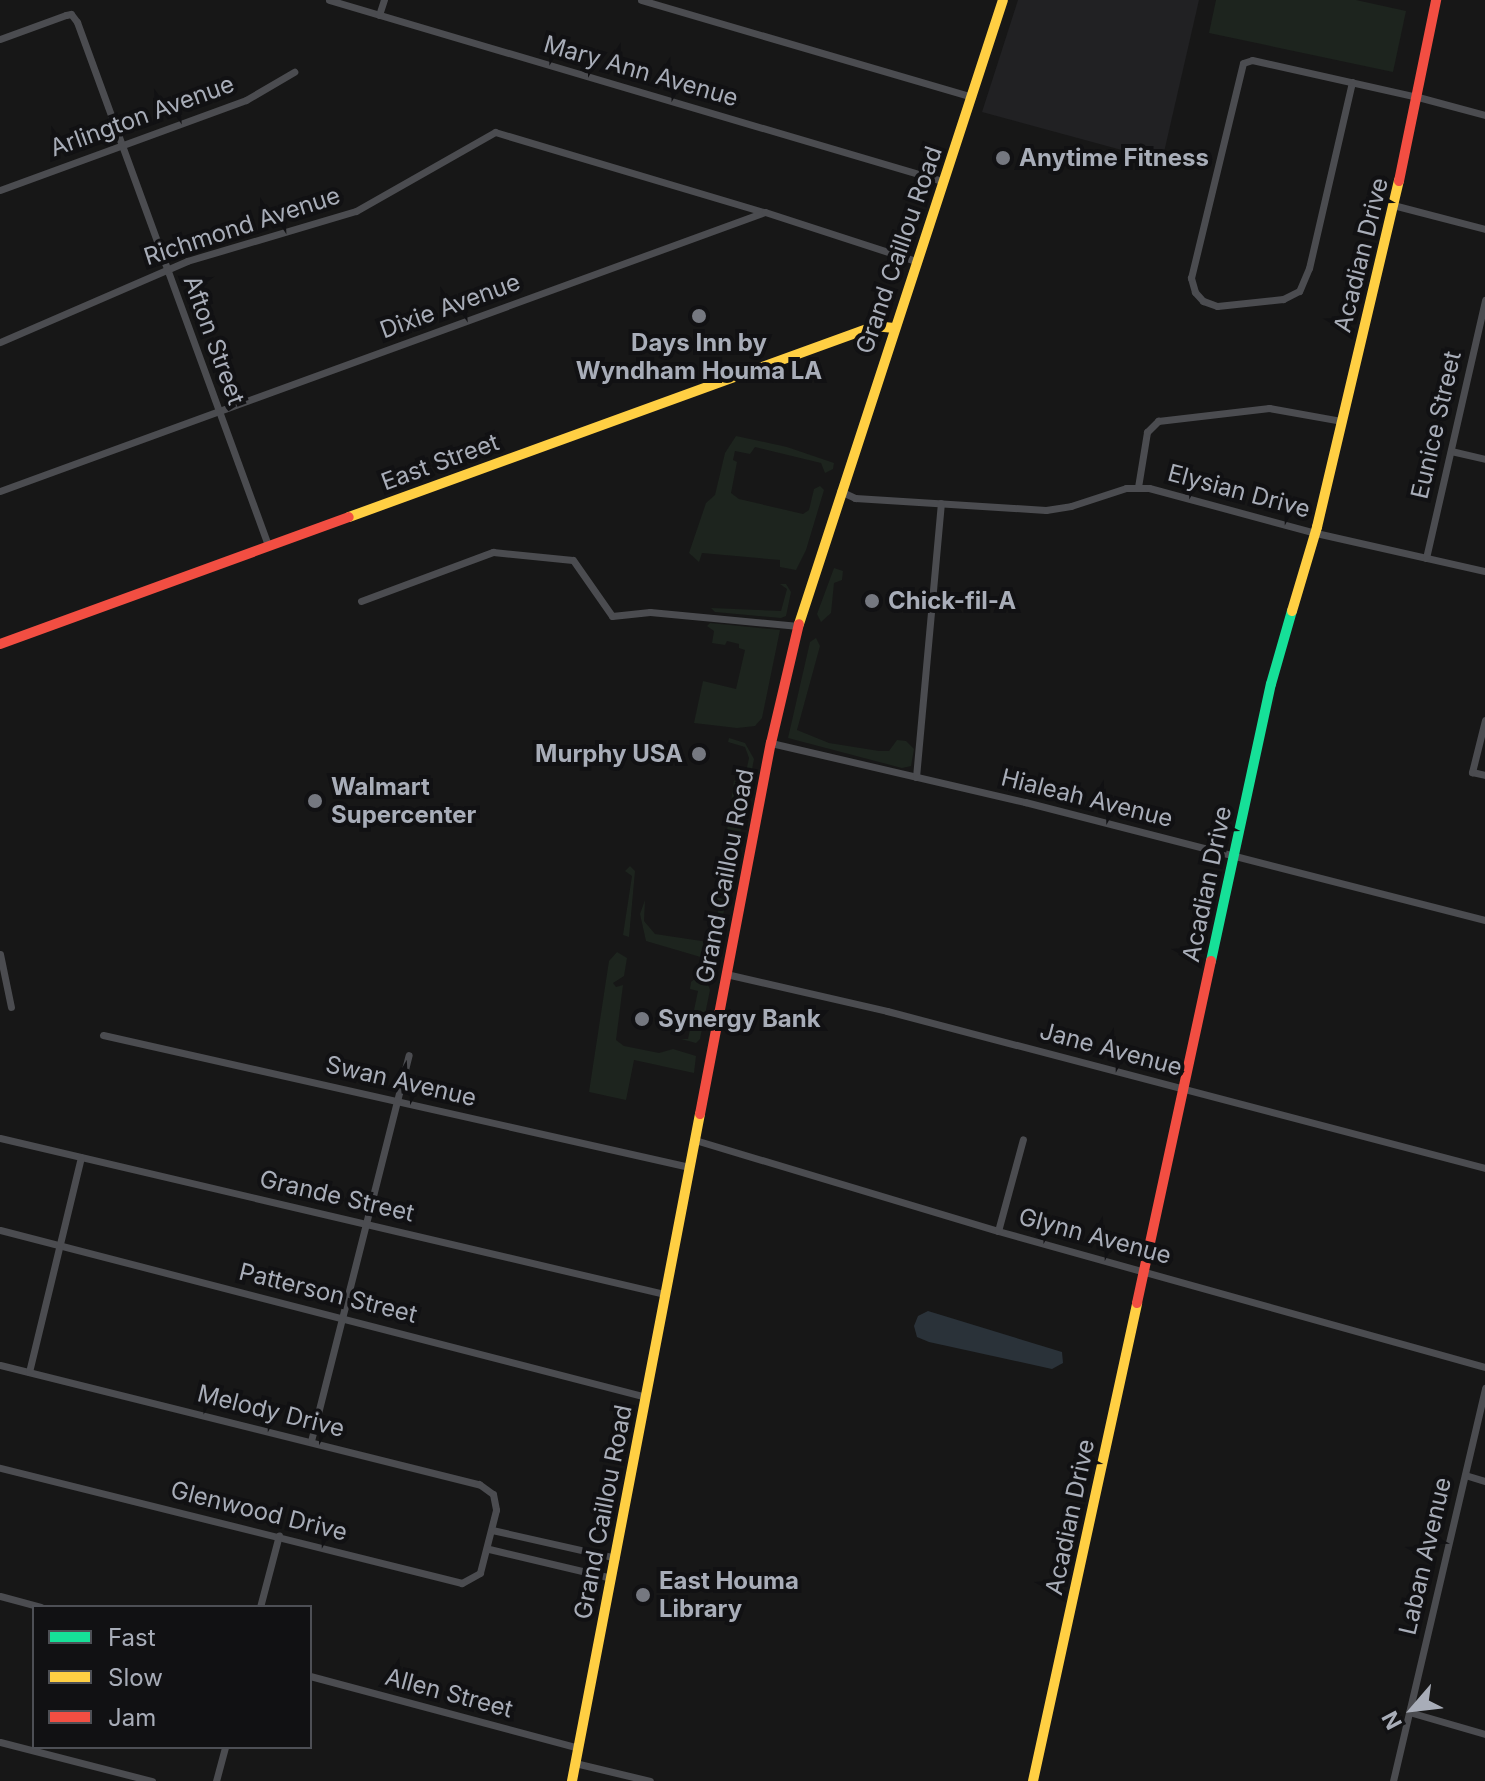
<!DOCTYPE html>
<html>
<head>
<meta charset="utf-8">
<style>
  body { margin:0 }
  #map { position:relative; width:1485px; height:1781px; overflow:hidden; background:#171717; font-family:Inter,sans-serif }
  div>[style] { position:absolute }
  .built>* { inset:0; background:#212123 }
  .green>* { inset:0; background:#1d241e }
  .water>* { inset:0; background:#2a3239 }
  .street>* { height:7px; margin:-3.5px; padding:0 3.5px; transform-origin:3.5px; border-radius:3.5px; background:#4b4c50 }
  .fast>* { height:10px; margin:-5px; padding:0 5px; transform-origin:5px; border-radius:5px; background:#16e098 }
  .slow>* { height:10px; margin:-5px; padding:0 5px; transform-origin:5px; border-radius:5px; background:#ffcf43 }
  .jam>* { height:10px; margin:-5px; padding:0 5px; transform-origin:5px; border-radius:5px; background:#f24e42 }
  .dots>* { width:22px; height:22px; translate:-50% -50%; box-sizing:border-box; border:4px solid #111113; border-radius:50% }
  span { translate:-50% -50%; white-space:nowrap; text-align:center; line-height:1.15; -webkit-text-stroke:8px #111113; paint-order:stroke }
  .street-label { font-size:24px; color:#a8adb8 }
  .poi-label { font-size:24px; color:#a8adb8; font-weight:700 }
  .left { translate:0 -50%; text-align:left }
  .right { translate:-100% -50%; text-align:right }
  .legend { position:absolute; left:32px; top:1605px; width:280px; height:144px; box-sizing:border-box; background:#111113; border:2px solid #4d4f55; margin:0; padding:10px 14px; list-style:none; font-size:24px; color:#a8adb8 }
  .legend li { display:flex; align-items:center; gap:16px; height:40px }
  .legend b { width:40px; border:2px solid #4d4f55 }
  .north { position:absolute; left:1373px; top:1669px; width:80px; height:80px; -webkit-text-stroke:6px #111113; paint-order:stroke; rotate:242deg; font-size:22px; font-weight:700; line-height:32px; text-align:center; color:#a8adb8 }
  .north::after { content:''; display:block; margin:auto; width:28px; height:36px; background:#a8adb8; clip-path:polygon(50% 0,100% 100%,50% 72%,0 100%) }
</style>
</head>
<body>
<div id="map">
  <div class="built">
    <div style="clip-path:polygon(1018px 0,1199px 0,1162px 161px,982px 112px)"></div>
  </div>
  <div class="green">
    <div style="clip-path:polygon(1216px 0,1356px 0,1406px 11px,1393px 72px,1209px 33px)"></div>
    <div style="clip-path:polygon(736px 436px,787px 447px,834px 463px,833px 469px,825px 473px,821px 463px,755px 447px,750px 454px,735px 451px,733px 460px,737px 462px,731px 493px,739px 499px,803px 514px,809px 510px,814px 489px,820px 486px,824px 490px,806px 550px,796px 570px,780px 567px,780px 560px,702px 553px,699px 562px,689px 553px,706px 503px,715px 495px,725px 453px)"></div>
    <div style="clip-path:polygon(834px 568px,843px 571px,842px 580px,834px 583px,831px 613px,821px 622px,817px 614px)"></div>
    <div style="clip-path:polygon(780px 584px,786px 584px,791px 592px,786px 616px,781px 618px,715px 612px,711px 608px,781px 611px,787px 589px)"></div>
    <div style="clip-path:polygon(710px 623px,780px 630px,762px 718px,755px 726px,737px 728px,694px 723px,703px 681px,736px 689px,745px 650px,739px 648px,739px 644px,727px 641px,725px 645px,712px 643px,714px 631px,707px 626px)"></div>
    <div style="clip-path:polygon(816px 638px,820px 646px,797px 730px,829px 743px,879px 751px,889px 751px,897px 740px,906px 741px,914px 749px,911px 766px,902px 768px,788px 738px,810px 642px)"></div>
    <div style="clip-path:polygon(729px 738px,745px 743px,754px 759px,734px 865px,730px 872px,723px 874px,721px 870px,729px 870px,735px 834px,727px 831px,734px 780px,740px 786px,744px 781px,749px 758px,745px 747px,728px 742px)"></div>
    <div style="clip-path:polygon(630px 866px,635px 871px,629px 937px,623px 935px,632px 876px,625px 871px)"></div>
    <div style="clip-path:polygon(720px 885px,728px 893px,714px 956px,704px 958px,646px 941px,640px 914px,645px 900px,644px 921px,655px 934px,708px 942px,713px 936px,719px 907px,716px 897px,724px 893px,717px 890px)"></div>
    <div style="clip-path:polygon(617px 952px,627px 958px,624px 976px,613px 983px,616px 987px,623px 985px,616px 1040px,624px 1046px,659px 1053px,673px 1049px,696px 1056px,694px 1073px,634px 1060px,626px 1100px,589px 1092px,609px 961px)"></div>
    <div style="clip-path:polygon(696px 978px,707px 982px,710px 990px,700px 1039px,696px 1043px,681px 1039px,688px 1039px,698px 991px,690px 989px,691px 982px)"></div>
  </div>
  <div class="water">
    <div style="clip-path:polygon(928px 1311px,1062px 1352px,1063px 1363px,1052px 1369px,929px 1342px,917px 1337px,914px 1326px,918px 1316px)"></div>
  </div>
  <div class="street">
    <div style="left:329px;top:0;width:639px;rotate:16.45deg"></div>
    <div style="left:641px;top:0;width:345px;rotate:16.3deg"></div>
    <div style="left:379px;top:15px;width:16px;rotate:-72deg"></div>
    <div style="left:0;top:39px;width:70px;rotate:-20deg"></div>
    <div style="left:66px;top:15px;width:5px;rotate:-11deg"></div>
    <div style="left:71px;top:14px;width:10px;rotate:53deg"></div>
    <div style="left:77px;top:22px;width:557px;rotate:69.94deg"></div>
    <div style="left:1352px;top:82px;width:191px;rotate:103deg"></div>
    <div style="left:1309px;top:268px;width:25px;rotate:113deg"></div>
    <div style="left:1299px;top:291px;width:18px;rotate:153deg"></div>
    <div style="left:1283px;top:299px;width:66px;rotate:173.9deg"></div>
    <div style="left:1217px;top:306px;width:15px;rotate:-160deg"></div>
    <div style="left:1203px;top:301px;width:12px;rotate:-132deg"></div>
    <div style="left:1195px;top:292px;width:15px;rotate:-106deg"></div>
    <div style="left:1191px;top:278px;width:221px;rotate:-76.4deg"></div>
    <div style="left:1243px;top:63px;width:9px;rotate:-18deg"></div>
    <div style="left:1252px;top:60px;width:170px;rotate:12.6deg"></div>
    <div style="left:1418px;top:97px;width:69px;rotate:15deg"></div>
    <div style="left:0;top:190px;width:262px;rotate:-20.1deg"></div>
    <div style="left:246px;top:100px;width:56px;rotate:-30.3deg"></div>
    <div style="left:1393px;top:205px;width:95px;rotate:14.6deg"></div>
    <div style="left:0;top:342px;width:204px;rotate:-23.4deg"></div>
    <div style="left:187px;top:261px;width:176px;rotate:-16.5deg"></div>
    <div style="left:356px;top:211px;width:160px;rotate:-29.6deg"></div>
    <div style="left:495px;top:132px;width:280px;rotate:16.6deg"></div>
    <div style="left:1451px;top:451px;width:35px;rotate:13deg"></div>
    <div style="left:1138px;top:487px;width:56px;rotate:-80.7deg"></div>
    <div style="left:1147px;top:432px;width:16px;rotate:-45deg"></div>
    <div style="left:1158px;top:421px;width:112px;rotate:-6.7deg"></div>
    <div style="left:1269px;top:408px;width:73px;rotate:10.2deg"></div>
    <div style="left:0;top:491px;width:814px;rotate:-20.04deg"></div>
    <div style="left:765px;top:212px;width:159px;rotate:18deg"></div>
    <div style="left:840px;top:491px;width:17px;rotate:25deg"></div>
    <div style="left:855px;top:498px;width:191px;rotate:3.6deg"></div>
    <div style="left:1046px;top:510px;width:25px;rotate:-9deg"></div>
    <div style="left:1071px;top:506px;width:58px;rotate:-18.1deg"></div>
    <div style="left:1126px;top:488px;width:23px"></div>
    <div style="left:1149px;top:488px;width:173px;rotate:15.1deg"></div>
    <div style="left:1316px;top:533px;width:173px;rotate:12.7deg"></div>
    <div style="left:1426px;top:558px;width:265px;rotate:-77.1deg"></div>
    <div style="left:361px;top:601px;width:141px;rotate:-20.4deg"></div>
    <div style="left:493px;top:552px;width:80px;rotate:5.7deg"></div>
    <div style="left:573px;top:560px;width:68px;rotate:55.1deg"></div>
    <div style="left:612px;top:616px;width:38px;rotate:-6deg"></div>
    <div style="left:650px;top:612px;width:149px;rotate:5.4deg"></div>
    <div style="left:1485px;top:720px;width:54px;rotate:104deg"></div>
    <div style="left:1472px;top:772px;width:13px;rotate:13deg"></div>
    <div style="left:771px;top:743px;width:261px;rotate:13.1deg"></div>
    <div style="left:1025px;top:802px;width:475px;rotate:14.4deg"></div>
    <div style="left:916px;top:777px;width:275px;rotate:-84.8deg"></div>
    <div style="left:0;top:954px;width:54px;rotate:78.3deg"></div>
    <div style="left:726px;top:974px;width:165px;rotate:12.9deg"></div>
    <div style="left:887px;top:1011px;width:618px;rotate:14.71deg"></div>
    <div style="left:103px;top:1035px;width:601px;rotate:12.69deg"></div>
    <div style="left:0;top:1138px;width:682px;rotate:13.22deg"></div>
    <div style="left:695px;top:1140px;width:316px;rotate:16.7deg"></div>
    <div style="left:998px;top:1231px;width:506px;rotate:15.6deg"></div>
    <div style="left:0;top:1230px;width:667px;rotate:14.49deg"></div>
    <div style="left:998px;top:1231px;width:95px;rotate:-74.8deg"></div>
    <div style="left:0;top:1365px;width:494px;rotate:14deg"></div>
    <div style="left:479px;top:1484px;width:17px;rotate:36deg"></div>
    <div style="left:493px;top:1494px;width:16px;rotate:79deg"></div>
    <div style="left:496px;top:1510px;width:65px;rotate:104.3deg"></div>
    <div style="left:480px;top:1573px;width:21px;rotate:151deg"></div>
    <div style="left:462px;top:1583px;width:476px;rotate:-166deg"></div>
    <div style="left:29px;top:1372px;width:221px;rotate:-76.4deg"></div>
    <div style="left:311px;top:1441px;width:398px;rotate:-75.8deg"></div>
    <div style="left:1465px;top:1475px;width:21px;rotate:17deg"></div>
    <div style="left:492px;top:1530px;width:127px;rotate:12.7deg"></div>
    <div style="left:489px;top:1549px;width:126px;rotate:13.3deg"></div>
    <div style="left:0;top:1596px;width:42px;rotate:15deg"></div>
    <div style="left:260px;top:1607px;width:74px;rotate:-75.2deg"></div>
    <div style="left:310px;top:1676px;width:278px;rotate:15deg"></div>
    <div style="left:1409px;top:1712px;width:79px;rotate:16.1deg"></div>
    <div style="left:0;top:1742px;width:157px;rotate:14.4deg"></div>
    <div style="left:575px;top:1763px;width:77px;rotate:13.5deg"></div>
    <div style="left:216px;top:1781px;width:35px;rotate:-75deg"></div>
    <div style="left:1393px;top:1781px;width:404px;rotate:-76.8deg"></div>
  </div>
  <div class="fast">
    <div style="left:1211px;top:961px;width:283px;rotate:-77.8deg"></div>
    <div style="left:1271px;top:684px;width:76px;rotate:-74deg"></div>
  </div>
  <div class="slow">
    <div style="left:349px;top:517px;width:560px;rotate:-19.96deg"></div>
    <div style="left:875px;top:326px;width:19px;rotate:6deg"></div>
    <div style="left:1292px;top:611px;width:88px;rotate:-73.4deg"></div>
    <div style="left:1317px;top:527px;width:356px;rotate:-76.7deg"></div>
    <div style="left:799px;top:624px;width:656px;rotate:-71.9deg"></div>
    <div style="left:572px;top:1781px;width:679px;rotate:-79.14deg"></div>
    <div style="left:1033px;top:1781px;width:489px;rotate:-77.7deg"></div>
  </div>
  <div class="jam">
    <div style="left:1399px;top:181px;width:185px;rotate:-78.4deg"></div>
    <div style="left:0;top:644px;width:371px;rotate:-20deg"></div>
    <div style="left:700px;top:1114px;width:378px;rotate:-79.2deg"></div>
    <div style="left:771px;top:743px;width:122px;rotate:-76.8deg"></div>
    <div style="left:1137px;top:1303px;width:350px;rotate:-77.8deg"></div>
  </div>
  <div class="dots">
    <div style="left:1003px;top:158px;background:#757880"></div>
    <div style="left:699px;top:316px;background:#757880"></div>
    <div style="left:872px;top:601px;background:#757880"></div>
    <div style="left:699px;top:754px;background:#757880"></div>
    <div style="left:315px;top:801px;background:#757880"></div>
    <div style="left:642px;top:1019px;background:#757880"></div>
    <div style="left:643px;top:1595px;background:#757880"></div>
  </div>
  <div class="street-label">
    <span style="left:641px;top:71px;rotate:16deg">Mary Ann Avenue</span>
    <span style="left:142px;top:116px;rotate:-20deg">Arlington Avenue</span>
    <span style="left:242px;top:226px;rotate:-18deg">Richmond Avenue</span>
    <span style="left:899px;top:250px;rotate:-71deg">Grand Caillou Road</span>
    <span style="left:1361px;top:255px;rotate:-76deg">Acadian Drive</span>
    <span style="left:450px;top:306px;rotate:-20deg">Dixie Avenue</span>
    <span style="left:214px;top:340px;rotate:70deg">Afton Street</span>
    <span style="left:1436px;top:425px;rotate:-77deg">Eunice Street</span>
    <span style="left:440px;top:462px;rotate:-20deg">East Street</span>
    <span style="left:1239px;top:491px;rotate:15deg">Elysian Drive</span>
    <span style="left:1087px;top:798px;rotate:14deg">Hialeah Avenue</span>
    <span style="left:725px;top:876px;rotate:-79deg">Grand Caillou Road</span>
    <span style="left:1207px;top:884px;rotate:-78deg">Acadian Drive</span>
    <span style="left:1111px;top:1049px;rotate:15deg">Jane Avenue</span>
    <span style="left:401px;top:1081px;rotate:13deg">Swan Avenue</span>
    <span style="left:337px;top:1196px;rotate:13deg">Grande Street</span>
    <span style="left:1095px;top:1236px;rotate:15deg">Glynn Avenue</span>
    <span style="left:328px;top:1293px;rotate:14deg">Patterson Street</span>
    <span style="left:271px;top:1411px;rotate:14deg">Melody Drive</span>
    <span style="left:259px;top:1511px;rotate:14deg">Glenwood Drive</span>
    <span style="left:603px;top:1512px;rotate:-79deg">Grand Caillou Road</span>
    <span style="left:1070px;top:1517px;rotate:-78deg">Acadian Drive</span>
    <span style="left:1425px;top:1556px;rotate:-77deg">Laban Avenue</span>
    <span style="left:449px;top:1693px;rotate:15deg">Allen Street</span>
  </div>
  <div class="poi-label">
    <span class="left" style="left:1019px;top:158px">Anytime Fitness</span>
    <span style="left:699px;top:357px">Days Inn by<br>Wyndham Houma LA</span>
    <span class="left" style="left:888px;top:601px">Chick-fil-A</span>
    <span class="right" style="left:683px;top:754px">Murphy USA</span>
    <span class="left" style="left:331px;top:801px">Walmart<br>Supercenter</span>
    <span class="left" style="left:658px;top:1019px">Synergy Bank</span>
    <span class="left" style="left:659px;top:1595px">East Houma<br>Library</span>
  </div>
  <ul class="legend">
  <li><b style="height:10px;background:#16e098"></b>Fast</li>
  <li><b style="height:10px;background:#ffcf43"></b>Slow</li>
  <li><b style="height:10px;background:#f24e42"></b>Jam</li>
  </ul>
  <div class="north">N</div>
</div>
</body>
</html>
